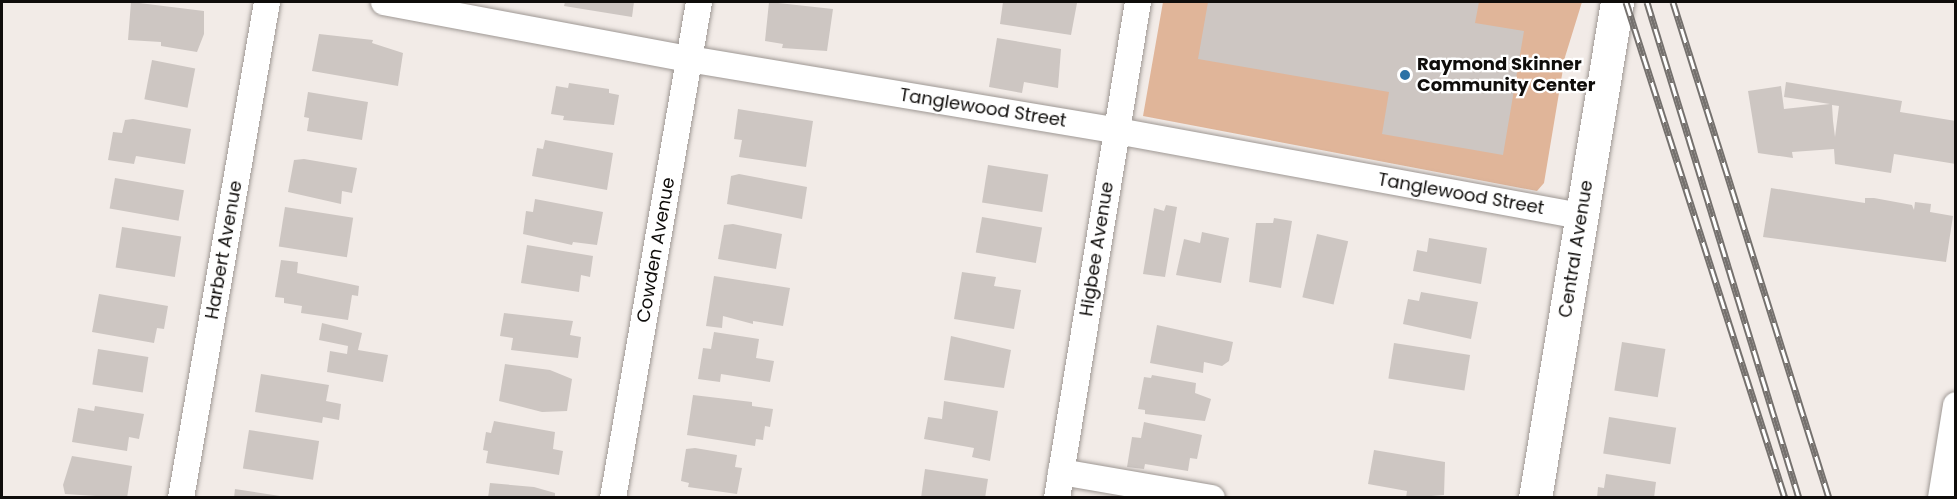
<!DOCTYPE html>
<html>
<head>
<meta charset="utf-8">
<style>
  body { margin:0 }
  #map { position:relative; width:1957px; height:499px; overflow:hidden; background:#f2ebe7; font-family:Poppins,sans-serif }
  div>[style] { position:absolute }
  .green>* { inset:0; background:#e0b599 }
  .building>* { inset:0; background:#cdc6c2; transform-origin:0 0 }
  .roads { filter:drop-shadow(0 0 2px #9e9894) drop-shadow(0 0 2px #9e9894) }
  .minor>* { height:26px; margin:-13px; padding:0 13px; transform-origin:13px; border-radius:13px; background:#fff }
  .secondary>* { height:33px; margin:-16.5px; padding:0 16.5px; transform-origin:16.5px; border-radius:16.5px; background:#fff }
  .rail>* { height:7px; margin-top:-3.5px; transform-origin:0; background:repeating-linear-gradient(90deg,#fff 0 14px,#75716e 0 28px); box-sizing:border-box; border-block:2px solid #75716e }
  .dots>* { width:16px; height:16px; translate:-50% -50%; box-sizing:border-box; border:3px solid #fff; border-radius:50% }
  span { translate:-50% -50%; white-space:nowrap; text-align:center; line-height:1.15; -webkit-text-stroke:4.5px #fff; paint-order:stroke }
  .poi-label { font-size:18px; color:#0f0d0b; font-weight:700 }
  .left { translate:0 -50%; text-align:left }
  .street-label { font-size:18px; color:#0f0d0b }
  .frame { position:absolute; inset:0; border:3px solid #0f0d0b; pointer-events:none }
</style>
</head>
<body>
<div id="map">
  <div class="green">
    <div style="clip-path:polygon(1163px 2px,1582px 2px,1565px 57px,1544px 183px,1537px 191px,1143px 116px)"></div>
  </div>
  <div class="building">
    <div style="clip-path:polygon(131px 2px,204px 11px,204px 34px,197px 52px,161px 46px,161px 42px,128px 40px)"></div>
    <div style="clip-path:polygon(565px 2px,634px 2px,632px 17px,564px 6px)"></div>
    <div style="clip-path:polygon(769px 2px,833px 9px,827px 51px,782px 48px,783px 44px,765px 41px)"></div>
    <div style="clip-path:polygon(1003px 2px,1077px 3px,1071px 35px,1000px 24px)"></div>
    <div style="clip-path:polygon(1208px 2px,1479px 2px,1475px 23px,1524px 31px,1503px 155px,1382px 134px,1389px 92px,1198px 59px)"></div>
    <div style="clip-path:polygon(319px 34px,373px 40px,372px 43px,403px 53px,398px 86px,312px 71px)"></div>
    <div style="clip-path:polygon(997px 38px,1061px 49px,1058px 88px,1024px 82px,1022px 93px,989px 87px)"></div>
    <div style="left:152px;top:60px;width:44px;height:40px;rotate:11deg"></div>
    <div style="clip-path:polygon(evenodd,1786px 82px,1902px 101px,1900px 112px,1956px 121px,1956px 164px,1894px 154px,1891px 173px,1835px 164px,1834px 149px,1792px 152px,1793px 158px,1758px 153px,1748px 91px,1781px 86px,1784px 109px,1830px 104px,1784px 97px,1786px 82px,1832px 105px,1839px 106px,1835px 137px,1833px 121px,1832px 105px)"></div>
    <div style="clip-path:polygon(569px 83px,609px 89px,609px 93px,619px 95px,614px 125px,563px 120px,564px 116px,551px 114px,556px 86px,568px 88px)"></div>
    <div style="clip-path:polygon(308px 92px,368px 102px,362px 140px,307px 131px,309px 118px,304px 117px)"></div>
    <div style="clip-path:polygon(738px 109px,813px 121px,806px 167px,739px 157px,742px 140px,734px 139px)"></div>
    <div style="clip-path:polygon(133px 119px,191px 129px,185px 164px,136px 156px,134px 164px,108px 160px,113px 132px,122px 133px,125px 120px)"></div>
    <div style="clip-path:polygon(545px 140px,613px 153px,607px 190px,532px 176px,537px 148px,543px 149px)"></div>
    <div style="clip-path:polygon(304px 159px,357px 168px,352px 193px,342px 191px,341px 204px,288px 192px,294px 160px)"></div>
    <div style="left:988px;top:165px;width:61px;height:38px;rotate:9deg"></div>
    <div style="clip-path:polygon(739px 174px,807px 187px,802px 219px,727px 204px,731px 176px)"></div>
    <div style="left:115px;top:178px;width:70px;height:31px;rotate:10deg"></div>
    <div style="clip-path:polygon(1771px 188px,1865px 203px,1865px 198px,1874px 198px,1912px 205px,1914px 210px,1915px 202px,1931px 204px,1930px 212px,1953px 216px,1946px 262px,1763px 237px)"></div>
    <div style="clip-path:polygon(535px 199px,603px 212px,597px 245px,573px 242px,572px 245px,523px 234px,526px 211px,533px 212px)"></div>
    <div style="clip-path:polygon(1166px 205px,1177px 207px,1165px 277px,1143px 274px,1154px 208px,1164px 211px)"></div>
    <div style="left:285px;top:207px;width:69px;height:40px;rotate:9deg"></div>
    <div style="left:982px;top:217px;width:61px;height:36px;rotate:10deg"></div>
    <div style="clip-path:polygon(1274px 218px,1292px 221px,1281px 288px,1249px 282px,1256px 223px,1273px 223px)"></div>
    <div style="clip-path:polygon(733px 224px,782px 234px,776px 269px,718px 259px,724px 225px)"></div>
    <div style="left:122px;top:227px;width:60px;height:41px;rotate:9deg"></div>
    <div style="clip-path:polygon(1202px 232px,1229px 238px,1221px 283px,1176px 275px,1184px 239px,1200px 243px)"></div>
    <div style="left:1317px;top:234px;width:32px;height:65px;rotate:13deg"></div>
    <div style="clip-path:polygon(1429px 238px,1487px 248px,1481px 284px,1413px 271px,1417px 250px,1427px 252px)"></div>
    <div style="clip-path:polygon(527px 245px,593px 256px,590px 277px,581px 275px,579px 292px,521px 283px)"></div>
    <div style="clip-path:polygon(281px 260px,298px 262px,297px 273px,359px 286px,358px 296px,352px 295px,348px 320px,301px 313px,302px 306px,284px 303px,284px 298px,275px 297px)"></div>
    <div style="clip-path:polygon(962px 272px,996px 277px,994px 286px,1021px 290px,1014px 329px,954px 319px)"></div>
    <div style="clip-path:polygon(714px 276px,790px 288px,783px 326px,753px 321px,753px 324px,723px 316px,722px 328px,706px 326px)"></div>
    <div style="clip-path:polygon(1421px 292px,1478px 302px,1471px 339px,1403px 324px,1408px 299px,1419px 301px)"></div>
    <div style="clip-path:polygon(99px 294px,168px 306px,164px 329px,157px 328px,154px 343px,92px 332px)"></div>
    <div style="clip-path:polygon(504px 313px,573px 321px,570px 335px,581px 337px,578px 358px,511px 350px,513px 338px,500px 336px)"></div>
    <div style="clip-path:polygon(322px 323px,362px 333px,358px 350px,388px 355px,383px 382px,327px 372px,330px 351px,347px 354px,348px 346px,319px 340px)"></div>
    <div style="clip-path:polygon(1157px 325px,1233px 342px,1229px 361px,1222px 366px,1204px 362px,1203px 373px,1150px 363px)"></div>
    <div style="clip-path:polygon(714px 332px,759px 339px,756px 358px,774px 361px,770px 382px,721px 374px,720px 382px,698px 379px,703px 348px,711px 349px)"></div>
    <div style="clip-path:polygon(951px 336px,1011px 350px,1004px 388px,944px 380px)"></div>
    <div style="left:1622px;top:342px;width:44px;height:49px;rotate:9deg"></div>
    <div style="left:1394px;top:343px;width:77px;height:36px;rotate:9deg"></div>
    <div style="left:98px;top:349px;width:51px;height:36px;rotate:9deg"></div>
    <div style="clip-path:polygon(505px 364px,550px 370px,572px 379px,567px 411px,542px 412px,499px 401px)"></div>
    <div style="clip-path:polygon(261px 374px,329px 385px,326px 401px,341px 404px,339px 420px,323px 417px,322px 423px,255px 412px)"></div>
    <div style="clip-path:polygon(1152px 375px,1196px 383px,1195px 393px,1211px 399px,1205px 421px,1145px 414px,1145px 410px,1138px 409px,1144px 377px,1151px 378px)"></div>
    <div style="clip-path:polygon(693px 395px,752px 402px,752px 406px,773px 409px,770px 427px,765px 426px,763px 440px,756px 439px,755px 446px,687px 435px)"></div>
    <div style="clip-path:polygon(944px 401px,998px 411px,990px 461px,972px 457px,974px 448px,924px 439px,928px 417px,942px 419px)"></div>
    <div style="clip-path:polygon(95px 406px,144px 414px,139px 439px,129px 437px,127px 451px,72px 442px,78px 408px,94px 411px)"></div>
    <div style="left:1609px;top:417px;width:68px;height:37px;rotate:9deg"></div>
    <div style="clip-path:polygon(494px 421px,555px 432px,553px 449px,563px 451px,559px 475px,486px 463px,488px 451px,483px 450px,486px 432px,491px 433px)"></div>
    <div style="clip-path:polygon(1144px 422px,1202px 435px,1197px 459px,1190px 458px,1188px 471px,1145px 464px,1144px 469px,1127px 467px,1132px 437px,1141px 438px)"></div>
    <div style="left:249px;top:430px;width:71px;height:39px;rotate:9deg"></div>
    <div style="clip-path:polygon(695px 448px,737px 455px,735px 467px,742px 468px,737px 494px,688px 487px,689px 483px,681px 481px,686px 449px)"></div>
    <div style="clip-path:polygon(1374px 450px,1445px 462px,1444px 495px,1406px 498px,1407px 491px,1368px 484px)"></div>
    <div style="clip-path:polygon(72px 456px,132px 466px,127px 498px,65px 494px,63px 485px)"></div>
    <div style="clip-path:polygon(925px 469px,988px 479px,985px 498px,921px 498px)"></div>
    <div style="clip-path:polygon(1606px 474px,1656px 482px,1654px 498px,1597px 498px,1598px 487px,1604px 488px)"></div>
    <div style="clip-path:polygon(490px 483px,534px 487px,555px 493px,555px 498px,488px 498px)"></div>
    <div style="clip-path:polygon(235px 489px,280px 496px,280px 498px,234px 498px)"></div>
  </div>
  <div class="roads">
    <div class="minor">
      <div style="left:384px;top:2px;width:310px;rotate:10.6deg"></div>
      <div style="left:689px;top:59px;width:434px;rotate:9.5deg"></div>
      <div style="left:1117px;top:131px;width:472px;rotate:10.4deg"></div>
      <div style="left:1061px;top:472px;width:153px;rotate:9.8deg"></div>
      <div style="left:181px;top:498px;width:503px;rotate:-80.16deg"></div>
      <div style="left:613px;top:498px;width:503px;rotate:-80.16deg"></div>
      <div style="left:1057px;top:498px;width:503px;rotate:-80.73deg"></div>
      <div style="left:1941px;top:498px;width:94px;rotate:-80.8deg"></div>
    </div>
    <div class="secondary">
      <div style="left:1535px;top:498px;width:503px;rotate:-80.61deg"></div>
    </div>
  </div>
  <div class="rail">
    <div style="left:1626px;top:2px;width:521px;rotate:72.23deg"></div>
    <div style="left:1647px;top:2px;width:519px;rotate:72.96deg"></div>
    <div style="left:1673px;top:2px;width:520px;rotate:72.54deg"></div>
  </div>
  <div class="dots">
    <div style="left:1405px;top:75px;background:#2b71a5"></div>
  </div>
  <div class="poi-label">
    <span class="left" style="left:1417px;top:75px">Raymond Skinner<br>Community Center</span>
  </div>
  <div class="street-label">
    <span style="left:983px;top:108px;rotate:9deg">Tanglewood Street</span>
    <span style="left:1461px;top:194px;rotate:10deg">Tanglewood Street</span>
    <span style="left:1097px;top:249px;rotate:-81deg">Higbee Avenue</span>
    <span style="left:1576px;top:249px;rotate:-81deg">Central Avenue</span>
    <span style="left:224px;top:250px;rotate:-80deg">Harbert Avenue</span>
    <span style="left:656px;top:250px;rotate:-80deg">Cowden Avenue</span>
  </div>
  <div class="frame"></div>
</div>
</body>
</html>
